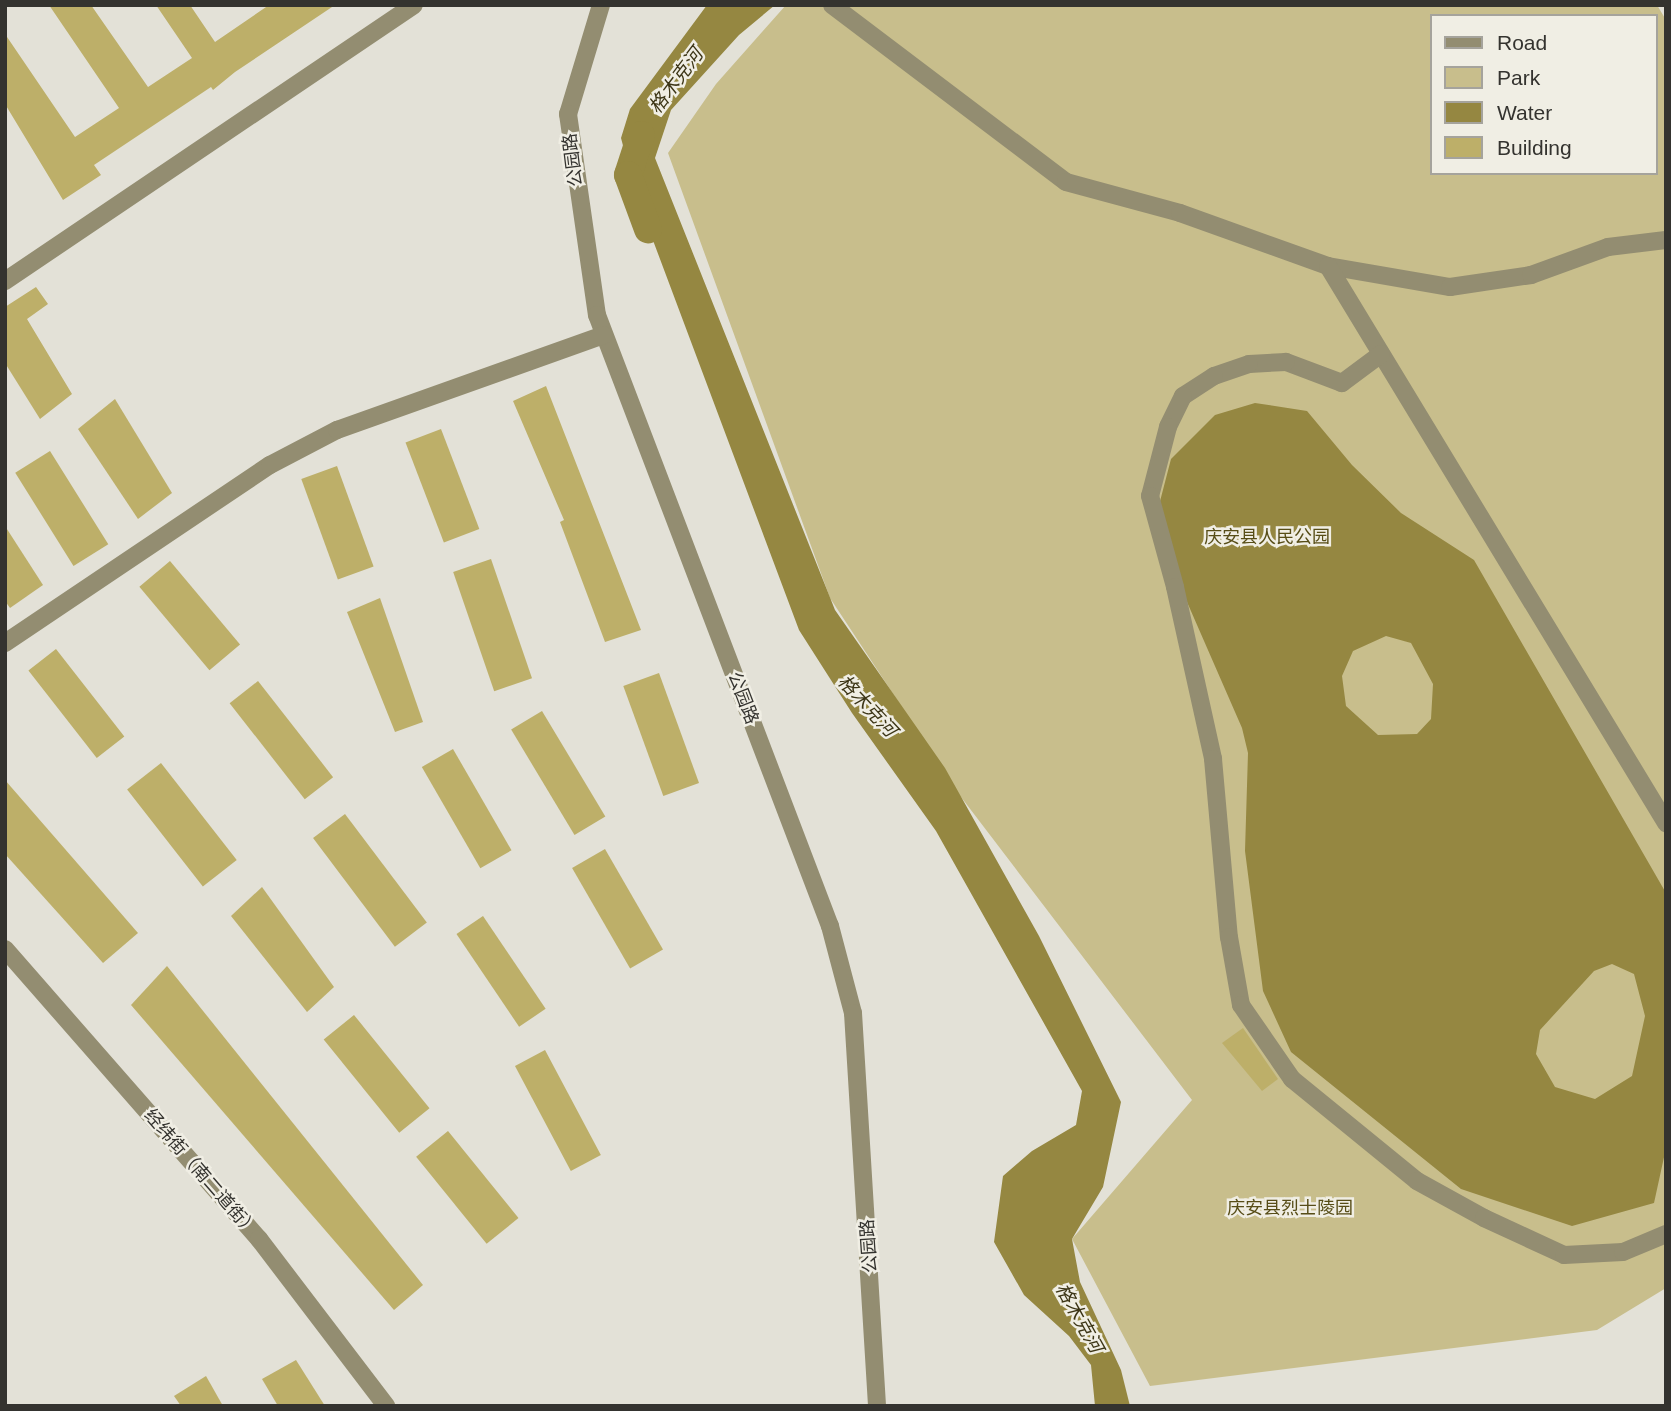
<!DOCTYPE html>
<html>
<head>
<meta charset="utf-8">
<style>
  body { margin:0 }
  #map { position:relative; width:1671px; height:1411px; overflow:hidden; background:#e3e1d7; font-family:Arial,"Noto Sans SC",sans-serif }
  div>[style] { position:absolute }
  .green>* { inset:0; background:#c8be8c }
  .water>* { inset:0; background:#958741 }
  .river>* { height:28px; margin:-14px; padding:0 14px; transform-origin:14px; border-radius:14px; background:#958741 }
  .building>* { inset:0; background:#bdaf69; transform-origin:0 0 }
  .minor>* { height:18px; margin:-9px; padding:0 9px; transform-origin:9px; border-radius:9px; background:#938d71 }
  span { translate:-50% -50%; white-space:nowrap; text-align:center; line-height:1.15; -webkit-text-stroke:5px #f0eee4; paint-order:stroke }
  .street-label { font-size:18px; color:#34332f }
  .park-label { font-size:18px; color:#574d17 }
  .water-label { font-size:19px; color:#3c3516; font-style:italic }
  .frame { position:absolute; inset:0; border:7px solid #34332f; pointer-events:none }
  .legend { position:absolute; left:1430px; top:14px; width:228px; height:161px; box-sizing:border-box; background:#f0eee4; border:2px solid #a5a39c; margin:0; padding:9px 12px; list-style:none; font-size:21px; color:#34332f }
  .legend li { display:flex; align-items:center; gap:14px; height:35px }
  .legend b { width:35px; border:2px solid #a5a39c }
</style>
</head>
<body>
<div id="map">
  <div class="green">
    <div style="clip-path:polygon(evenodd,786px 5px,1657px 5px,1666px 20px,1666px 1288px,1597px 1330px,1150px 1386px,1072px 1239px,1192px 1100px,961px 797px,830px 598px,668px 153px,716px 84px,786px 5px,1431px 16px,1655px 16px,1655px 173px,1431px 173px,1431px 16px)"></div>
  </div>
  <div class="water">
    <div style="clip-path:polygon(707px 5px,775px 5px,739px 35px,671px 110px,655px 158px,835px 610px,945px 768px,1039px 936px,1121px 1102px,1103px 1187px,1072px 1239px,1080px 1282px,1121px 1370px,1130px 1406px,1095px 1406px,1091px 1365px,1069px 1336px,1024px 1295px,994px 1242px,1003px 1176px,1032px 1151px,1076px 1125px,1082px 1091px,936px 831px,852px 713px,799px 630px,636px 195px,621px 138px,630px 109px)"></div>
    <div style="clip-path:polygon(evenodd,1255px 403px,1307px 411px,1352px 465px,1401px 513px,1474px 560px,1666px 893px,1666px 1148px,1654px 1203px,1572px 1226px,1461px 1189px,1291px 1052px,1263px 991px,1245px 851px,1248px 753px,1242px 728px,1170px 563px,1158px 509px,1171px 459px,1215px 415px,1255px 403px,1386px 636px,1411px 643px,1433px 684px,1431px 719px,1417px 734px,1378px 735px,1346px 706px,1342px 676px,1353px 651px,1386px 636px,1255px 403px,1612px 964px,1634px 974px,1645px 1016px,1632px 1076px,1595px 1099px,1555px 1087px,1536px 1054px,1540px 1030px,1594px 971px,1612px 964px)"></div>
  </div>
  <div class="river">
    <div style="left:641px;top:135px;width:42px;rotate:108deg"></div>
    <div style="left:628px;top:175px;width:58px;rotate:69.7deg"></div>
  </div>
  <div class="building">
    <div style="clip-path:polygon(49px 5px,91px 5px,148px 87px,192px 58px,156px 5px,190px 5px,215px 42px,269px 5px,335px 5px,235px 72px,213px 90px,211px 87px,94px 165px,101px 175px,63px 200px,5px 104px,5px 34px,75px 137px,119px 108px)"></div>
    <div style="clip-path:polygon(36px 287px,48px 304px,27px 319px,72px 394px,40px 419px,5px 363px,5px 307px)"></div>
    <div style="clip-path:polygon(546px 386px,641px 630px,605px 642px,560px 522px,564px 520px,513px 401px)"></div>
    <div style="clip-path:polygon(115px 399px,172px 493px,138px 519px,78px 429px)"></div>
    <div style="left:441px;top:429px;width:107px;height:38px;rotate:69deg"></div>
    <div style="left:50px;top:451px;width:110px;height:41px;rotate:58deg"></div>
    <div style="left:337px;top:466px;width:107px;height:38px;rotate:70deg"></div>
    <div style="clip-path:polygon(5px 526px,43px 585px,10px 608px,5px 601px)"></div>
    <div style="left:491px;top:559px;width:126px;height:40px;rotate:71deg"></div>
    <div style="left:170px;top:561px;width:109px;height:40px;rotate:50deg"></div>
    <div style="clip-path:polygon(380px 598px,423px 722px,395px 732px,347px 612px)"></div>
    <div style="left:56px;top:649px;width:111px;height:35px;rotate:52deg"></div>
    <div style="left:659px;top:673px;width:117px;height:38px;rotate:70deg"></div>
    <div style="left:258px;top:681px;width:122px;height:36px;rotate:52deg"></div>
    <div style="left:542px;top:711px;width:123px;height:36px;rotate:59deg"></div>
    <div style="left:453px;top:749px;width:117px;height:36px;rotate:60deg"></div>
    <div style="left:161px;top:763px;width:123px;height:43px;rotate:52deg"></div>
    <div style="clip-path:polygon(5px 780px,138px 933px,103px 963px,5px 854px)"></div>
    <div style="left:345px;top:814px;width:136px;height:40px;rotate:53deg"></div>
    <div style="left:605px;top:849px;width:116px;height:38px;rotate:60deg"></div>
    <div style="clip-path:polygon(262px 887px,334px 987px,307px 1012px,231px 916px)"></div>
    <div style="left:483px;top:916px;width:112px;height:32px;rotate:56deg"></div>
    <div style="clip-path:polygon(167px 966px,423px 1285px,394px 1310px,131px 1005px)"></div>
    <div style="left:354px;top:1015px;width:120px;height:39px;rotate:51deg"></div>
    <div style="clip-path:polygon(1243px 1028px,1278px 1079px,1262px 1091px,1222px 1043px)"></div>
    <div style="left:545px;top:1050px;width:119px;height:34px;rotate:62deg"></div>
    <div style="left:448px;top:1131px;width:112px;height:41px;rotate:51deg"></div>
    <div style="clip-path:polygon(296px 1360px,325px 1406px,278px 1406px,262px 1379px)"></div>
    <div style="clip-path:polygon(206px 1376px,223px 1406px,181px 1406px,174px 1396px)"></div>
  </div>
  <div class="minor">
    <div style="left:601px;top:5px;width:114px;rotate:106.8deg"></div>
    <div style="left:568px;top:114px;width:203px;rotate:81.8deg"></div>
    <div style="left:597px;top:315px;width:654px;rotate:69.13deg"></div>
    <div style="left:830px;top:926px;width:90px;rotate:75.2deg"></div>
    <div style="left:853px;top:1013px;width:394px;rotate:86.5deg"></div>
    <div style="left:832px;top:5px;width:293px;rotate:37.1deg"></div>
    <div style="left:1066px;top:182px;width:118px;rotate:15.2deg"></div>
    <div style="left:1180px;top:213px;width:157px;rotate:19.7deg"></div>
    <div style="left:1328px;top:266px;width:124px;rotate:9.8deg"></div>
    <div style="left:1450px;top:287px;width:82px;rotate:-8.4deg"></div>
    <div style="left:1531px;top:275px;width:82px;rotate:-20deg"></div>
    <div style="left:1608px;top:247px;width:58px;rotate:-6.9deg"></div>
    <div style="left:1328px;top:266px;width:652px;rotate:58.75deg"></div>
    <div style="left:5px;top:281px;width:493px;rotate:-34deg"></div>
    <div style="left:1381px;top:354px;width:49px;rotate:143.4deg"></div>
    <div style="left:1342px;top:383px;width:60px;rotate:-159.4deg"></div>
    <div style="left:1286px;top:362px;width:37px;rotate:177deg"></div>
    <div style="left:1249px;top:364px;width:37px;rotate:161deg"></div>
    <div style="left:1214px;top:376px;width:37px;rotate:147deg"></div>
    <div style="left:1183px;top:396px;width:34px;rotate:116deg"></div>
    <div style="left:1168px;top:427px;width:71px;rotate:104.6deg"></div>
    <div style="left:1150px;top:496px;width:94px;rotate:74.6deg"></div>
    <div style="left:1175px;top:587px;width:176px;rotate:77.5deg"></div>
    <div style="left:1213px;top:759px;width:179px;rotate:84.9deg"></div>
    <div style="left:1229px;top:937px;width:69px;rotate:80deg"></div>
    <div style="left:1241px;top:1005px;width:90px;rotate:55.4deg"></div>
    <div style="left:1292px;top:1079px;width:161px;rotate:39.2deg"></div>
    <div style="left:1417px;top:1181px;width:77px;rotate:28.9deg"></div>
    <div style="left:1484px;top:1218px;width:88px;rotate:24.8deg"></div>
    <div style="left:1564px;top:1255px;width:59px;rotate:-2.9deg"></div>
    <div style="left:1623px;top:1252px;width:47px;rotate:-22.7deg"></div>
    <div style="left:5px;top:643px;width:319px;rotate:-33.9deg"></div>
    <div style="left:270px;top:465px;width:76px;rotate:-27.6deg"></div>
    <div style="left:337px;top:430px;width:283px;rotate:-19.6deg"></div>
    <div style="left:5px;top:949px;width:386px;rotate:48.8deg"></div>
    <div style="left:259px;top:1239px;width:210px;rotate:52.7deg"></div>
  </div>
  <div class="street-label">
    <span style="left:573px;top:160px;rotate:-97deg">公园路</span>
    <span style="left:743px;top:698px;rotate:69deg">公园路</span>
    <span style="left:201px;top:1173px;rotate:49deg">经纬街（南二道街）</span>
    <span style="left:869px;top:1246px;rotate:-94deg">公园路</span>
  </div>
  <div class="park-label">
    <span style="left:1267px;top:537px">庆安县人民公园</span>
    <span style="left:1290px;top:1208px">庆安县烈士陵园</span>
  </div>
  <div class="water-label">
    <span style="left:676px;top:81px;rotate:-53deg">格木克河</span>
    <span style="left:867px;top:706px;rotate:47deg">格木克河</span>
    <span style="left:1079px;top:1318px;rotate:61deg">格木克河</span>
  </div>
  <div class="frame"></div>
  <ul class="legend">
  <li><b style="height:9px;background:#938d71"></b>Road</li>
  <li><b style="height:19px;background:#c8be8c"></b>Park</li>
  <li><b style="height:19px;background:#958741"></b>Water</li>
  <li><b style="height:19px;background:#bdaf69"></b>Building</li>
  </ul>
</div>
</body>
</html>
